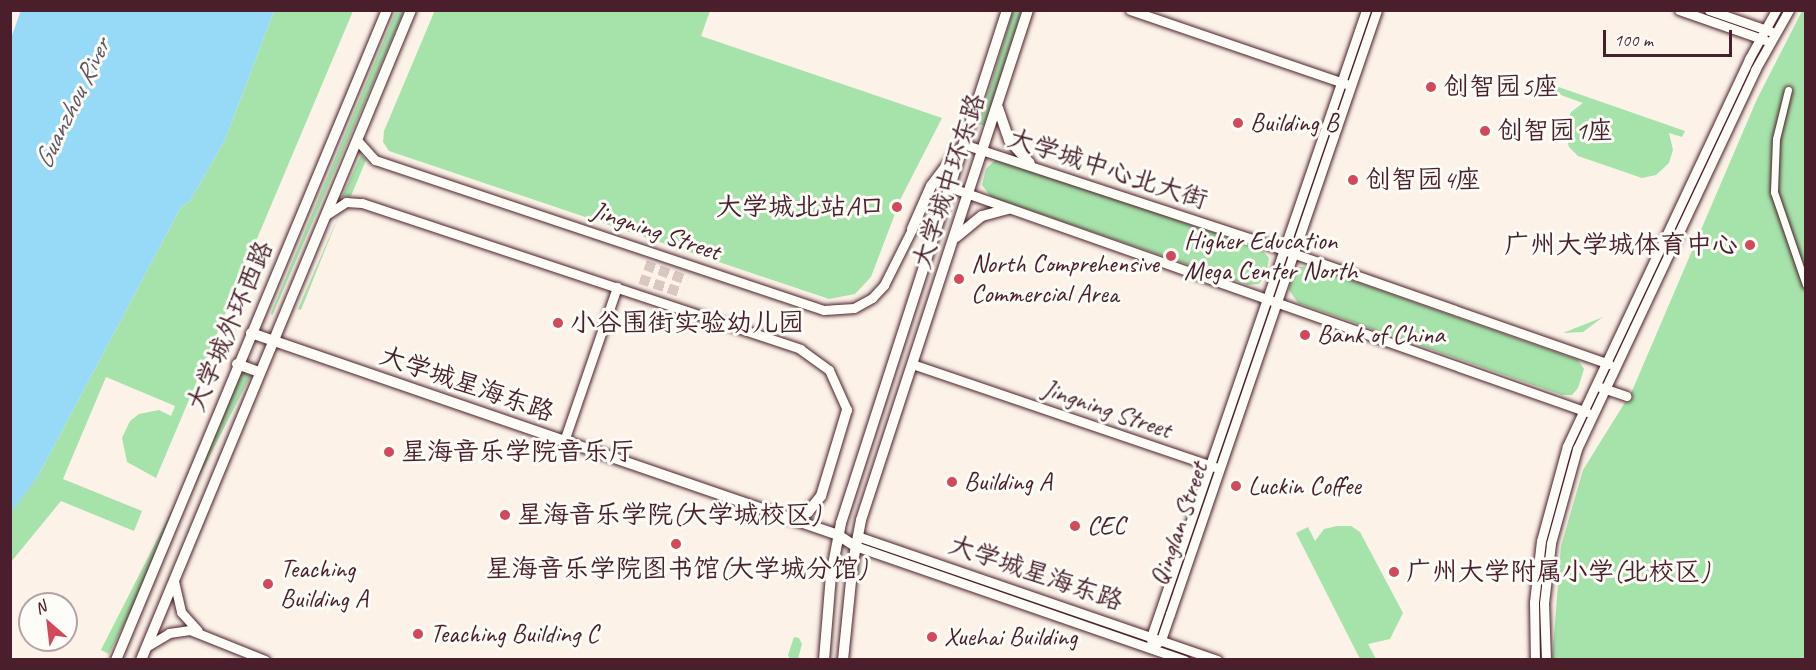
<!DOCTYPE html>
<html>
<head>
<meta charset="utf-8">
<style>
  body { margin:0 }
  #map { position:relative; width:1816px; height:670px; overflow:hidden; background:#fcf2e7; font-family:Caveat,"LXGW WenKai TC",sans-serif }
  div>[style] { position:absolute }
  .green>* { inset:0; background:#a6e3aa; transform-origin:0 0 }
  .water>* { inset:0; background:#96daf8 }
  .primary-tunnel>* { height:10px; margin-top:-5px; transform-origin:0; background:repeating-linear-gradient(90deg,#d8c8c1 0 10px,transparent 0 15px) }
  .roads { filter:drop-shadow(0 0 2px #4a1f2b) drop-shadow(0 0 2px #4a1f2b) }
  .street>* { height:7px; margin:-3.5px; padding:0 3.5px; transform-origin:3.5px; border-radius:3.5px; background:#fdfcf7 }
  .secondary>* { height:9px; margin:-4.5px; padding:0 4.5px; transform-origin:4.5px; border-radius:4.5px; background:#fdfcf7 }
  .primary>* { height:10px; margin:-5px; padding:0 5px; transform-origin:5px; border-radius:5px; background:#fdfcf7 }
  .dots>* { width:16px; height:16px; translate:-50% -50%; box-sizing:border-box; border:3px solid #fdfcf7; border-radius:50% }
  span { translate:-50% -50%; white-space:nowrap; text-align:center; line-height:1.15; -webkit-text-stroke:6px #fdfcf7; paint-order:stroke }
  .poi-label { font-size:26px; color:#4a1f2b }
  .left { translate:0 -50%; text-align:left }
  .right { translate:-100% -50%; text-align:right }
  .street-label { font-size:26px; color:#4a1f2b }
  .water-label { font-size:27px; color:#615768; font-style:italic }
  .frame { position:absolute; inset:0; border:12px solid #4a1f2b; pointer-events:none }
  .north { position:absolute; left:18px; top:592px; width:60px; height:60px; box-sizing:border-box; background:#fdfcf7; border:2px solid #b5a4a5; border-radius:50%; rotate:332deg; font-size:16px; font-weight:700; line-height:24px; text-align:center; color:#4a1f2b }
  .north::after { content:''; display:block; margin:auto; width:21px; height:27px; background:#d1495b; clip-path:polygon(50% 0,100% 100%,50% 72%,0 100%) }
  .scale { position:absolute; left:1603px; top:30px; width:129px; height:27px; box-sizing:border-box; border:3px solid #4a1f2b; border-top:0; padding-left:8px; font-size:18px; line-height:21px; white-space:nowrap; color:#4a1f2b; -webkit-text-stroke:4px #fdfcf7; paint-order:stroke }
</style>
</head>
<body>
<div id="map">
  <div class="green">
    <div style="clip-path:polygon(435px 10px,710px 11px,701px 36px,942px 118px,901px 198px,871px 277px,855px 294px,829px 299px,389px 151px,383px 142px,384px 131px)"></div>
    <div style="clip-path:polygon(274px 11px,353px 11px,156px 478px,127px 462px,122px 438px,130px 421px,139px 414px,159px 410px,171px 416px,175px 406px,106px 377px,63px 479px,142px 511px,134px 531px,61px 501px,11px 562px,10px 513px,37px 478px,181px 207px,190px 201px,225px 140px)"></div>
    <div style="clip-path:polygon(396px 11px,404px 11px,272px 316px,271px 313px)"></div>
    <div style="clip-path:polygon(1013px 11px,1022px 11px,985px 126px,979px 124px)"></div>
    <div style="clip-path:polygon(1802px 11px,1805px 11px,1805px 659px,1552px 660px,1561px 546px,1583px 470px,1632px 391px,1757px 99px)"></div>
    <div style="clip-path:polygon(1550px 84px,1685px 131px,1682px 137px,1669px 133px,1673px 150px,1669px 163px,1656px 175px,1642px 178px,1578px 156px,1569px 147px,1564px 129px,1571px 112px,1583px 103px,1547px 90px)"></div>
    <div style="clip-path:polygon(361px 155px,366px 160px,351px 196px,342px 197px)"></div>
    <div style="clip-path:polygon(1004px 160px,1261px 249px,1269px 258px,1266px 275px,1259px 284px,1248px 285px,991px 197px,982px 185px,986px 169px,994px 161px)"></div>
    <div style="clip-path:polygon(339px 215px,301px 310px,298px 309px)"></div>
    <div style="clip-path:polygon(1311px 266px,1578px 360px,1584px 369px,1578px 388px,1572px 395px,1562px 395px,1298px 303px,1289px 290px,1291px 277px,1299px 267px)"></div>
    <div style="clip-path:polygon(1603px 317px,1583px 332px,1563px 333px)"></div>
    <div style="left:243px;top:371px;width:9px;height:313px;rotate:27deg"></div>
    <div style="clip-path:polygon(1337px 526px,1351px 526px,1360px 532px,1403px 613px,1390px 639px,1368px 644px,1376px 659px,1360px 659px,1296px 533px,1308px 527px,1315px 541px,1324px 529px)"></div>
    <div style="clip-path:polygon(794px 637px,799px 638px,802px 644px,798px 659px,790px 659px,788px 655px)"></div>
  </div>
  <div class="water">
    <div style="clip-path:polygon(21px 10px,274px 11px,225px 140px,190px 201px,181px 207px,37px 478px,11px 513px,10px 41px)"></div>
  </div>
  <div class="primary-tunnel">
    <div style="left:645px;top:265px;width:45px;rotate:19.7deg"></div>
    <div style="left:640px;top:279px;width:45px;rotate:18deg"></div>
  </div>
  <div class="roads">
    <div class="street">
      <div style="left:1788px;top:90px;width:50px;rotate:103.8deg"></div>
      <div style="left:1776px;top:139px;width:53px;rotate:92.2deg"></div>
      <div style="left:1774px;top:192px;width:98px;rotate:71deg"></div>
    </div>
    <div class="secondary">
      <div style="left:1130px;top:10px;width:228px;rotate:18.9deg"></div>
      <div style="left:1679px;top:10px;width:91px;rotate:19.2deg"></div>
      <div style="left:1709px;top:10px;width:65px;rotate:19deg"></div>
      <div style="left:357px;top:140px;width:27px;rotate:48deg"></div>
      <div style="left:375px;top:160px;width:473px;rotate:18.5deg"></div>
      <div style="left:824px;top:310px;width:30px;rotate:-4deg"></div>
      <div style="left:854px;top:308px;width:21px;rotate:-29deg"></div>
      <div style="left:872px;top:298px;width:18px;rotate:-47deg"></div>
      <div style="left:884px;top:285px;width:63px;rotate:-63.4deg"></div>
      <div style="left:963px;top:144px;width:311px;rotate:18.2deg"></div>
      <div style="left:1258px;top:241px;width:372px;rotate:19.3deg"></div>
      <div style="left:952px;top:188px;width:673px;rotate:19.43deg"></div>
      <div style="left:326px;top:215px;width:24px;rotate:-33deg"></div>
      <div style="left:346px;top:202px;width:16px;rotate:4deg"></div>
      <div style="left:362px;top:203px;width:462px;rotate:18.4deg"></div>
      <div style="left:800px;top:349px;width:36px;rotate:36deg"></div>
      <div style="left:829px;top:370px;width:44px;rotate:65.8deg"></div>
      <div style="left:912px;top:364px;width:320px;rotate:18.8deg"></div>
      <div style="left:1600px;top:387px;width:28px;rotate:19deg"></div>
      <div style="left:564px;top:441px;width:163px;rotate:-71deg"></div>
      <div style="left:857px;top:536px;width:381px;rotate:19deg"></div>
      <div style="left:855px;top:546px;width:349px;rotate:19.1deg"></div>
      <div style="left:174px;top:581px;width:32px;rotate:77deg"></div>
      <div style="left:181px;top:612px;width:25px;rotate:48deg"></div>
      <div style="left:146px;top:647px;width:27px;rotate:-31deg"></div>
      <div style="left:169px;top:633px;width:21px;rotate:-8deg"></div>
      <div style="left:190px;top:630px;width:81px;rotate:21.8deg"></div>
      <div style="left:1152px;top:648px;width:12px;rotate:-42deg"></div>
      <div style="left:1161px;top:640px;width:28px;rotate:-71deg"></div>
      <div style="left:1170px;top:614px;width:638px;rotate:-71.08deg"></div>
      <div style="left:1152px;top:648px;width:11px;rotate:-95deg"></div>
      <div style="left:1151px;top:637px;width:663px;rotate:-71.07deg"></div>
      <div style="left:1535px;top:660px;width:58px;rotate:-91deg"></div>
      <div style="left:1534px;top:602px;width:61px;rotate:-83.5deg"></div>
      <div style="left:1541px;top:541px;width:98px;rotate:-74.7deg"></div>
      <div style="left:1567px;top:446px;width:428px;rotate:-64.8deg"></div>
      <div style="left:1749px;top:59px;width:56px;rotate:-61.1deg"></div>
      <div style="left:1546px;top:660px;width:57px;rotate:-92deg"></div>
      <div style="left:1544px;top:603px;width:60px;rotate:-83.3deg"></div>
      <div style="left:1551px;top:543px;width:98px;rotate:-74.5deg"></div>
      <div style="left:1577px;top:449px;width:419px;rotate:-64.8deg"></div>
      <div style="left:1755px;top:70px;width:69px;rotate:-60.5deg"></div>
    </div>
    <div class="primary">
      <div style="left:998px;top:108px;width:34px;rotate:71deg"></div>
      <div style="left:1009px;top:140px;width:31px;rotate:48deg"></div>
      <div style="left:912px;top:229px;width:47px;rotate:-66.2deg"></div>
      <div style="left:931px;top:186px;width:46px;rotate:-52.9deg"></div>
      <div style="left:956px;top:237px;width:33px;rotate:-39deg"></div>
      <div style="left:982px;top:216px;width:27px;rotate:-15deg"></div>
      <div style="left:251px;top:333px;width:621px;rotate:18.99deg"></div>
      <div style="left:838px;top:535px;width:20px;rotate:33deg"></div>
      <div style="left:237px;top:364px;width:23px;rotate:20deg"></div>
      <div style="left:790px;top:518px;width:19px;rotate:-18deg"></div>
      <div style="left:808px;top:512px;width:21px;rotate:-51deg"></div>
      <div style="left:821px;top:496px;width:90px;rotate:-73.2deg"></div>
      <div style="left:116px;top:660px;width:704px;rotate:-67.37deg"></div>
      <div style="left:141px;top:660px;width:704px;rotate:-67.44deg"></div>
      <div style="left:824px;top:660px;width:85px;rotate:-85.3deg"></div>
      <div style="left:831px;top:575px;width:53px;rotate:-79.1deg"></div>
      <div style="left:841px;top:523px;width:539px;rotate:-72.07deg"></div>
      <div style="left:843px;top:660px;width:99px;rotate:-84.2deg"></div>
      <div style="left:853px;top:562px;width:43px;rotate:-79.2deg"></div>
      <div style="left:861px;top:520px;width:537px;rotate:-71.87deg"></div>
    </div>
  </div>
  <div class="dots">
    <div style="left:1431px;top:87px;background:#d1495b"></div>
    <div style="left:1238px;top:123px;background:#d1495b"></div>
    <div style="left:1485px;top:131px;background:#d1495b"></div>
    <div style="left:1353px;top:180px;background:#d1495b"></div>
    <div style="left:897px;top:207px;background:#d1495b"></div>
    <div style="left:1750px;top:245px;background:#d1495b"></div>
    <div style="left:1171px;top:256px;background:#d1495b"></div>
    <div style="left:959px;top:279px;background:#d1495b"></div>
    <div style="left:558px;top:323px;background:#d1495b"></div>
    <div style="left:1305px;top:335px;background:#d1495b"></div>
    <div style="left:389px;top:452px;background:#d1495b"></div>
    <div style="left:952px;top:482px;background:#d1495b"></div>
    <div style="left:1236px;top:486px;background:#d1495b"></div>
    <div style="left:505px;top:515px;background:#d1495b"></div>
    <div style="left:1075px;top:526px;background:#d1495b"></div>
    <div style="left:676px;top:544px;background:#d1495b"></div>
    <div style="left:1394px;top:572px;background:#d1495b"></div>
    <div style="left:268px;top:584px;background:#d1495b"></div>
    <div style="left:418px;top:634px;background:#d1495b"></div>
    <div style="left:932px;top:637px;background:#d1495b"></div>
  </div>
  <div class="poi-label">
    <span class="left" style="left:1443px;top:87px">创智园5座</span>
    <span class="left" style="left:1250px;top:123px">Building B</span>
    <span class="left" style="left:1497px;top:131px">创智园1座</span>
    <span class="left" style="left:1365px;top:180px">创智园4座</span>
    <span class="right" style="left:885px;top:207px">大学城北站A口</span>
    <span class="left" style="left:1184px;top:256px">Higher Education<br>Mega Center North</span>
    <span class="right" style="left:1738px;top:245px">广州大学城体育中心</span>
    <span class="left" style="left:971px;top:279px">North Comprehensive<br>Commercial Area</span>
    <span class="left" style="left:570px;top:323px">小谷围街实验幼儿园</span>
    <span class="left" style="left:1317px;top:335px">Bank of China</span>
    <span class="left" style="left:401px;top:452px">星海音乐学院音乐厅</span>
    <span class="left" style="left:964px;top:482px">Building A</span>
    <span class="left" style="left:1248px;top:486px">Luckin Coffee</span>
    <span class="left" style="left:517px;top:515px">星海音乐学院(大学城校区)</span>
    <span class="left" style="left:1087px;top:526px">CEC</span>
    <span class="left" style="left:280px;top:584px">Teaching<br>Building A</span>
    <span style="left:676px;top:569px">星海音乐学院图书馆(大学城分馆)</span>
    <span class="left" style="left:1406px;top:572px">广州大学附属小学(北校区)</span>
    <span class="left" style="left:430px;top:634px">Teaching Building C</span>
    <span class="left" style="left:944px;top:637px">Xuehai Building</span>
  </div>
  <div class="street-label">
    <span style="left:1108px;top:169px;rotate:18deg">大学城中心北大街</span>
    <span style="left:949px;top:181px;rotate:-72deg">大学城中环东路</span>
    <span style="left:656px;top:231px;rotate:19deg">Jingning Street</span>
    <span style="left:230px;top:326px;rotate:-67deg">大学城外环西路</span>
    <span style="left:467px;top:384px;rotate:19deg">大学城星海东路</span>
    <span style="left:1107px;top:409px;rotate:19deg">Jingning Street</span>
    <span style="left:1179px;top:524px;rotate:-71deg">Qinglan Street</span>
    <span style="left:1036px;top:573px;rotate:19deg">大学城星海东路</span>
  </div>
  <div class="water-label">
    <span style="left:72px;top:104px;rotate:-64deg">Guanzhou River</span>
  </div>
  <div class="frame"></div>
  <div class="north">N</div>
  <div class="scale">100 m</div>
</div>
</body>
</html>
